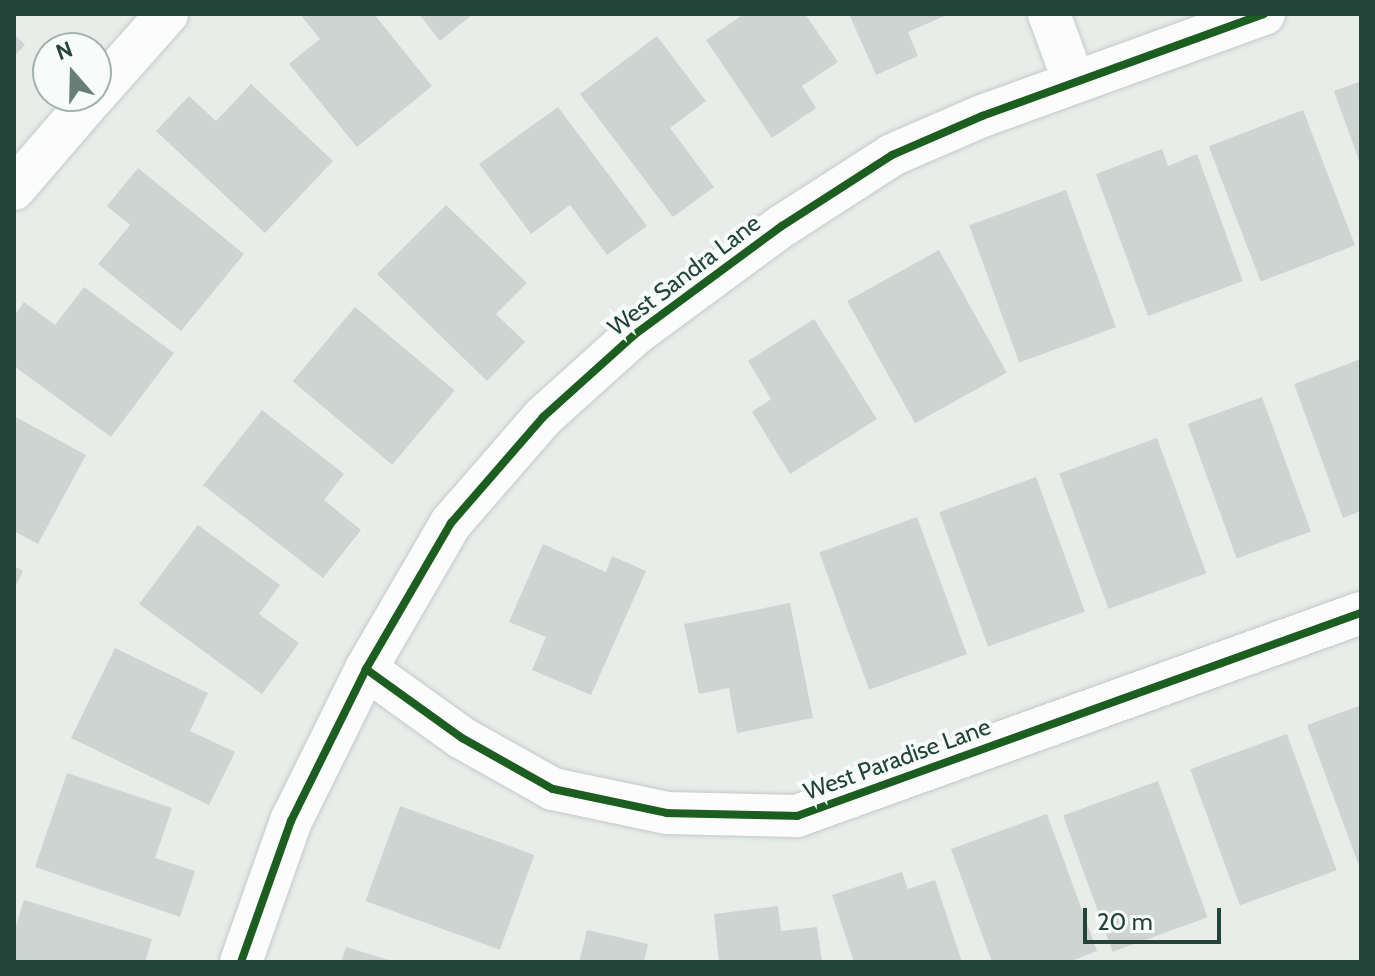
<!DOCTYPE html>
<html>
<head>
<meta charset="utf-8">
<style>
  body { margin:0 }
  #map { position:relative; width:1375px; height:976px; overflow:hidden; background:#e8edea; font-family:Cabin,sans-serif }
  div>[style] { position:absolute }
  .building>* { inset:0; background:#ced4d2; transform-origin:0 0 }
  .roads { filter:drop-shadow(0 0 2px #c5cac7) drop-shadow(0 0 2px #c5cac7) }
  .minor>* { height:42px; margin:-21px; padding:0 21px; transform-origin:21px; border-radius:21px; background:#fcfcfc }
  .cycleway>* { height:8px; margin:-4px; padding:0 4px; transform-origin:4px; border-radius:4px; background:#1b5e20 }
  span { translate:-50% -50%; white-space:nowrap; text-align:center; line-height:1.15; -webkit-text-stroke:8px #f7fbf9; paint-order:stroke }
  .street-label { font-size:24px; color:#224439 }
  .frame { position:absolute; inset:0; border:16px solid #224439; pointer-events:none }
  .north { position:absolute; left:32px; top:32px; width:80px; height:80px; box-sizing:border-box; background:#f7fbf9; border:2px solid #a2b2ac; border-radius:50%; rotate:340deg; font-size:22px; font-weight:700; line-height:32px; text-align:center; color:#224439 }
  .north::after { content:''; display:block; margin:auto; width:28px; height:36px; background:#677f77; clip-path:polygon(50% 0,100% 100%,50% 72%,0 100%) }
  .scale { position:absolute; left:1083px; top:908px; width:138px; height:36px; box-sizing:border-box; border:4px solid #224439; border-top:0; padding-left:10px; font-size:24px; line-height:28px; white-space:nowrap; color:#224439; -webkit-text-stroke:6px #f7fbf9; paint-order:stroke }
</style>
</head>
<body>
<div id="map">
  <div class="building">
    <div style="clip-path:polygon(300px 14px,374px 14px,432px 86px,357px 147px,289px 64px,320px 39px)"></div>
    <div style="clip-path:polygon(419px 14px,473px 14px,440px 41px)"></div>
    <div style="clip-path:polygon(744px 14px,805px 14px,838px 62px,802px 86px,816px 108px,772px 138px,706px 40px)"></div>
    <div style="clip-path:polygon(849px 14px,949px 14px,908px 32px,918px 56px,876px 75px)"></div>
    <div style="clip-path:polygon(14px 34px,25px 45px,14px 56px)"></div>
    <div style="clip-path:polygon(657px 36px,706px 101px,670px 128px,714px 187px,673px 217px,580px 94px)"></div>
    <div style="clip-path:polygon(1361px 81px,1361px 166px,1334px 91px)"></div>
    <div style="clip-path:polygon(251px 84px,333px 161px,265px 233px,156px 131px,189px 96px,216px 121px)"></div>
    <div style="clip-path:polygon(558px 107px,647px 226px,607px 255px,570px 205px,531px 234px,479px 164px)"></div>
    <div style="left:1303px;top:110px;width:145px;height:101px;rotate:69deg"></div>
    <div style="clip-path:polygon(1162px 149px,1168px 166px,1197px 154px,1243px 281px,1148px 316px,1096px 174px)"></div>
    <div style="clip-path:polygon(138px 168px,244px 254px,181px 331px,98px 264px,130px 225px,107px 206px)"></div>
    <div style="left:1066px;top:190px;width:146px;height:103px;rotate:70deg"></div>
    <div style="clip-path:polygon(446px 205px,527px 283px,496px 314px,525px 342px,487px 381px,377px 274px)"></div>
    <div style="left:939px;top:250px;width:140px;height:105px;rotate:61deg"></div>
    <div style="clip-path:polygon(84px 287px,174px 353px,111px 437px,14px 366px,14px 316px,24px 302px,55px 325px)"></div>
    <div style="left:355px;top:307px;width:130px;height:97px;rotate:40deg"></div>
    <div style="clip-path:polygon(814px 319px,877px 419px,790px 474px,752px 412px,771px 399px,748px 361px)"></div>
    <div style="clip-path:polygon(1361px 359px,1361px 511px,1343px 518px,1294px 384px)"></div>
    <div style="left:1262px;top:397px;width:143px;height:79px;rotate:70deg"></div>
    <div style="clip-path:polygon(262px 410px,344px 474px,324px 500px,361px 530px,323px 578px,203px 485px)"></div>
    <div style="clip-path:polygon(14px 416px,86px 455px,38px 544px,14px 531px)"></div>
    <div style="left:1157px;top:438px;width:144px;height:104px;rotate:70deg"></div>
    <div style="left:1036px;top:477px;width:143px;height:103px;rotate:70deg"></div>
    <div style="left:917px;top:517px;width:146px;height:104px;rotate:70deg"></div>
    <div style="clip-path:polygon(198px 525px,280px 585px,259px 614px,299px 643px,262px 694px,139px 604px)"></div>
    <div style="clip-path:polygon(543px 544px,606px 572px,612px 556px,646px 571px,591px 695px,532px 670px,546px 637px,509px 622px)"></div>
    <div style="clip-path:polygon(14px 566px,23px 571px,14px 590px)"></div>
    <div style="clip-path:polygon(790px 603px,813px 718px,737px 733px,729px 688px,699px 694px,684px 624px)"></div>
    <div style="clip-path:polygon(115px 648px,208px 693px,190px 731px,235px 752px,209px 805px,71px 738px)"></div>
    <div style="clip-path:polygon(1361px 705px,1361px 862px,1358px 863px,1307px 725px)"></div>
    <div style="left:1287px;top:734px;width:145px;height:103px;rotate:70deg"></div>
    <div style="clip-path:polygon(67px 773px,172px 808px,155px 858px,195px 871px,180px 917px,35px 867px)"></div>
    <div style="left:1158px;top:781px;width:145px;height:101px;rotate:70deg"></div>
    <div style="left:400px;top:806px;width:143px;height:101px;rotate:20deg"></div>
    <div style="clip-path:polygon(1047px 814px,1097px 951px,1069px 962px,992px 962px,951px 849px)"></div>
    <div style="clip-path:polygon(902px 872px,908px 889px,935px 880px,962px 962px,854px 962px,832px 895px)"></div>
    <div style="clip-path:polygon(24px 900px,152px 939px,145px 962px,14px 962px,14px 932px)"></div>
    <div style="clip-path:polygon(778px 906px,781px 931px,817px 927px,822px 962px,719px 962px,714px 914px)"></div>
    <div style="clip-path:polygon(587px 930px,648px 944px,644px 962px,579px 962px)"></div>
    <div style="clip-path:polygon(346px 947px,392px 961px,392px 962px,341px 962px)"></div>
  </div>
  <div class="roads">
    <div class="minor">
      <div style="left:1049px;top:14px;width:72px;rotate:69.8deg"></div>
      <div style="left:96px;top:94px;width:107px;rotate:-48.4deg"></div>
      <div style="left:14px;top:189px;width:123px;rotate:-49.3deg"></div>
      <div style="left:366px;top:669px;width:118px;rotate:35.7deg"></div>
      <div style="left:462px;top:738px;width:104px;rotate:29.3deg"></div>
      <div style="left:553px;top:789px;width:116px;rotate:11.9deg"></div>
      <div style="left:667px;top:813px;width:130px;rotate:1.3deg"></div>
      <div style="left:797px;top:816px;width:599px;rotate:-19.8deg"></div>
      <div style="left:241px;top:962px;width:150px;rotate:-70.5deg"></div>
      <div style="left:291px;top:821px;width:169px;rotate:-63.7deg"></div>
      <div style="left:366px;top:669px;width:169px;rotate:-59.8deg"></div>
      <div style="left:451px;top:523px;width:140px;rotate:-49deg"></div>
      <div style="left:543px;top:417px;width:122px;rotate:-42deg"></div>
      <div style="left:634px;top:335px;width:184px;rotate:-36.4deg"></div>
      <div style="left:782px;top:226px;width:131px;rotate:-32.8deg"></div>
      <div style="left:892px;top:155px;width:98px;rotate:-23.4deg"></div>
      <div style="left:982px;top:116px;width:300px;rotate:-19.9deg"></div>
    </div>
  </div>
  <div class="cycleway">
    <div style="left:366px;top:669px;width:118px;rotate:35.7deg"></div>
    <div style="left:462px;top:738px;width:104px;rotate:29.3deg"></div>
    <div style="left:553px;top:789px;width:116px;rotate:11.9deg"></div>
    <div style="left:667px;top:813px;width:130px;rotate:1.3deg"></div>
    <div style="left:797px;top:816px;width:599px;rotate:-19.8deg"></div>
    <div style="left:241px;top:962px;width:150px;rotate:-70.5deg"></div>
    <div style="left:291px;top:821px;width:169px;rotate:-63.7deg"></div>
    <div style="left:366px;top:669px;width:169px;rotate:-59.8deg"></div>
    <div style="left:451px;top:523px;width:140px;rotate:-49deg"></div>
    <div style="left:543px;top:417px;width:122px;rotate:-42deg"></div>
    <div style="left:634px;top:335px;width:184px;rotate:-36.4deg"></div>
    <div style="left:782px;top:226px;width:131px;rotate:-32.8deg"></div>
    <div style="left:892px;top:155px;width:98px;rotate:-23.4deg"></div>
    <div style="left:982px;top:116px;width:300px;rotate:-19.9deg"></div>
  </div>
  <div class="street-label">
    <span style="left:684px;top:275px;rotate:-37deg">West Sandra Lane</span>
    <span style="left:897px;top:759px;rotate:-20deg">West Paradise Lane</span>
  </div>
  <div class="frame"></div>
  <div class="north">N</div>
  <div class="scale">20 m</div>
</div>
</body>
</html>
